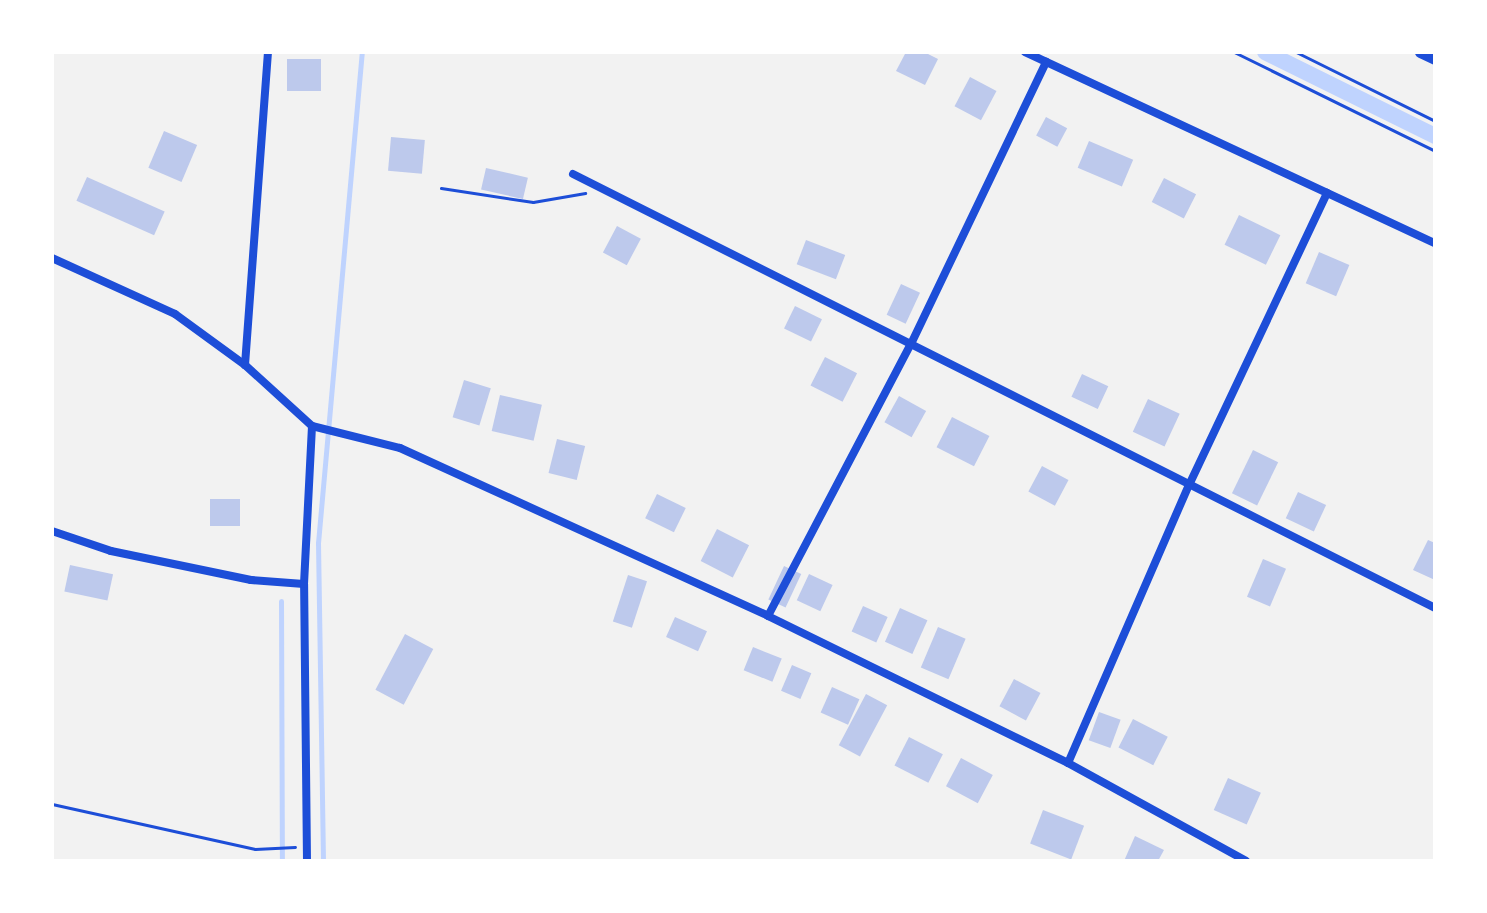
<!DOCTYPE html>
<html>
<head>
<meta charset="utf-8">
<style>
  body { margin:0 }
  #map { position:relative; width:1487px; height:913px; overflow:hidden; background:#f2f2f2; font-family:"PT Sans",sans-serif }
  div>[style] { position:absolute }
  .stream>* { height:5px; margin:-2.5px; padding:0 2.5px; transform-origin:2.5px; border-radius:2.5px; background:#bfd3fe }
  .canal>* { height:16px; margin:-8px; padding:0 8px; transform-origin:8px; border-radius:8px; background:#bfd3fe }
  .building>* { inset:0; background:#bdc9ec; transform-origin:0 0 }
  .path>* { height:3px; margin:-1.5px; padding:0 1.5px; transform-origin:1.5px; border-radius:1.5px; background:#1d4ed8 }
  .minor>* { height:8px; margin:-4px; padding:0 4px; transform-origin:4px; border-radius:4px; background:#1d4ed8 }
  .secondary>* { height:11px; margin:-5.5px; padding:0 5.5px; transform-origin:5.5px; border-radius:5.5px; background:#1d4ed8 }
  span { translate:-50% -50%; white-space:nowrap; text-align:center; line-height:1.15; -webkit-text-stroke:6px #fff; paint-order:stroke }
  .frame { position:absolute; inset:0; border:54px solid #fff; pointer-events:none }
</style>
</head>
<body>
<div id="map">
  <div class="stream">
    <div style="left:281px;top:601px;width:260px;rotate:89.8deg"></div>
    <div style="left:323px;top:861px;width:318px;rotate:-90.9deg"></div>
    <div style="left:318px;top:543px;width:493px;rotate:-84.9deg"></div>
  </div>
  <div class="canal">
    <div style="left:1265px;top:52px;width:190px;rotate:26.3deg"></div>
  </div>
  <div class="building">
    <div style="clip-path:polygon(906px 52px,924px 52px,938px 59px,925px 85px,896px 71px)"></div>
    <div style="left:287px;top:59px;width:34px;height:32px"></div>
    <div style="left:970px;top:77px;width:30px;height:33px;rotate:28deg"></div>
    <div style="left:1046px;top:117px;width:24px;height:21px;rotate:28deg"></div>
    <div style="left:164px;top:131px;width:36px;height:40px;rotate:23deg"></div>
    <div style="left:391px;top:137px;width:34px;height:34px;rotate:5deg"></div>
    <div style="left:1089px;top:141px;width:48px;height:29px;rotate:23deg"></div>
    <div style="left:486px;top:168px;width:43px;height:22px;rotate:13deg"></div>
    <div style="left:87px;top:177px;width:85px;height:26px;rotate:24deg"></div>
    <div style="left:1164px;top:178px;width:36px;height:27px;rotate:27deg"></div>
    <div style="left:1239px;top:215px;width:46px;height:33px;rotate:26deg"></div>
    <div style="left:617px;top:226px;width:27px;height:30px;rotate:28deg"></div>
    <div style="left:806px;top:240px;width:42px;height:26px;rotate:21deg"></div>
    <div style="left:1319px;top:252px;width:33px;height:34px;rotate:23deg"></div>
    <div style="left:901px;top:284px;width:21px;height:34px;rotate:25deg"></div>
    <div style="left:795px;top:306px;width:30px;height:25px;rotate:26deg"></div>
    <div style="left:825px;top:357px;width:36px;height:32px;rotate:27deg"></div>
    <div style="left:1082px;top:374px;width:29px;height:25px;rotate:25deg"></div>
    <div style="left:464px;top:380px;width:28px;height:39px;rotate:17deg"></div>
    <div style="left:500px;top:395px;width:43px;height:37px;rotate:13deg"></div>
    <div style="left:899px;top:396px;width:31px;height:30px;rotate:29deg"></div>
    <div style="left:1148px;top:399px;width:35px;height:36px;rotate:25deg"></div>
    <div style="left:952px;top:417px;width:42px;height:34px;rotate:27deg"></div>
    <div style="left:557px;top:439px;width:29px;height:35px;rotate:14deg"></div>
    <div style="left:1253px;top:450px;width:28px;height:48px;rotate:26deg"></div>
    <div style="left:1042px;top:466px;width:30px;height:29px;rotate:28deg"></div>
    <div style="left:1298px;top:492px;width:31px;height:29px;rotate:25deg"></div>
    <div style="left:657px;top:494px;width:32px;height:27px;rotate:26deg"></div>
    <div style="left:210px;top:499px;width:30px;height:27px"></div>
    <div style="left:717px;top:529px;width:36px;height:36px;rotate:27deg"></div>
    <div style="clip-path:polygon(1428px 540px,1435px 543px,1435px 580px,1413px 570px)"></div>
    <div style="left:1263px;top:559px;width:25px;height:41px;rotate:23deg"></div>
    <div style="left:70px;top:565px;width:44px;height:27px;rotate:12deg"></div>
    <div style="left:784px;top:566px;width:19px;height:37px;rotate:25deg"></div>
    <div style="left:809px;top:574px;width:26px;height:29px;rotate:25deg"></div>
    <div style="left:628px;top:575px;width:20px;height:49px;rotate:18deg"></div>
    <div style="left:863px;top:606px;width:27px;height:28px;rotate:24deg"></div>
    <div style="left:900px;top:608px;width:30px;height:37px;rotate:24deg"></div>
    <div style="left:675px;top:617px;width:35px;height:22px;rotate:24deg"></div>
    <div style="left:938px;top:627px;width:30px;height:44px;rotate:23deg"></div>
    <div style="left:405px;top:634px;width:32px;height:63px;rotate:28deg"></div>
    <div style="left:753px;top:647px;width:31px;height:25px;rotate:22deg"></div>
    <div style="left:792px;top:665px;width:21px;height:28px;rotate:23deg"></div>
    <div style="left:1014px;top:679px;width:30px;height:31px;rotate:28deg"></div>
    <div style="left:832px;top:687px;width:30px;height:28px;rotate:24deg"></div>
    <div style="left:866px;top:694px;width:24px;height:58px;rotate:28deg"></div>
    <div style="left:1099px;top:712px;width:23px;height:30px;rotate:20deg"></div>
    <div style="left:1133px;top:719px;width:39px;height:32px;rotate:27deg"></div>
    <div style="left:909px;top:737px;width:38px;height:32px;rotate:27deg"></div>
    <div style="left:961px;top:758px;width:36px;height:32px;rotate:28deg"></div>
    <div style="left:1228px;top:778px;width:36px;height:35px;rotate:24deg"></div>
    <div style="left:1043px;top:810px;width:44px;height:36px;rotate:21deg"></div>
    <div style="clip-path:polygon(1135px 836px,1164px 850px,1158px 861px,1124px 861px)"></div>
  </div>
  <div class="path">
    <div style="left:1234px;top:52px;width:224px;rotate:26.2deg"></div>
    <div style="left:1296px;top:52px;width:155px;rotate:26.4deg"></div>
    <div style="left:441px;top:188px;width:93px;rotate:8.7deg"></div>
    <div style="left:533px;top:202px;width:53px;rotate:-9.8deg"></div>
    <div style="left:52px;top:804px;width:208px;rotate:12.5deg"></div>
    <div style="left:255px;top:849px;width:40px;rotate:-2.9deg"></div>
  </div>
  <div class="minor">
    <div style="left:1025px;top:52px;width:452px;rotate:25deg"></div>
    <div style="left:573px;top:174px;width:965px;rotate:26.72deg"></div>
    <div style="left:52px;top:258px;width:135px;rotate:24.5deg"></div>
    <div style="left:175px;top:314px;width:87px;rotate:36.1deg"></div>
    <div style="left:245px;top:365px;width:91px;rotate:42.3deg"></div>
    <div style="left:312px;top:426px;width:91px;rotate:14deg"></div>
    <div style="left:400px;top:448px;width:405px;rotate:24.5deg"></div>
    <div style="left:768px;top:616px;width:334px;rotate:26.1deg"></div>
    <div style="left:1068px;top:763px;width:203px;rotate:28.8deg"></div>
    <div style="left:245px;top:365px;width:314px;rotate:-85.8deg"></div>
    <div style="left:52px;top:531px;width:62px;rotate:18.7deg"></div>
    <div style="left:111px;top:551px;width:143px;rotate:11.7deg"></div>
    <div style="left:251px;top:580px;width:53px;rotate:4.3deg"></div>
    <div style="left:768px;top:616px;width:307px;rotate:-62.3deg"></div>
    <div style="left:911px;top:344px;width:313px;rotate:-64.4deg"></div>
    <div style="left:1068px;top:763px;width:305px;rotate:-66.5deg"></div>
    <div style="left:1190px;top:483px;width:321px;rotate:-64.7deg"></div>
    <div style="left:307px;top:861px;width:277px;rotate:-90.6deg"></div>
    <div style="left:304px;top:584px;width:158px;rotate:-87.1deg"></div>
  </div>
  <div class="secondary">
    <div style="left:1420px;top:52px;width:17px;rotate:25deg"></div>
  </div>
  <div class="frame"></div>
</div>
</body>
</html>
